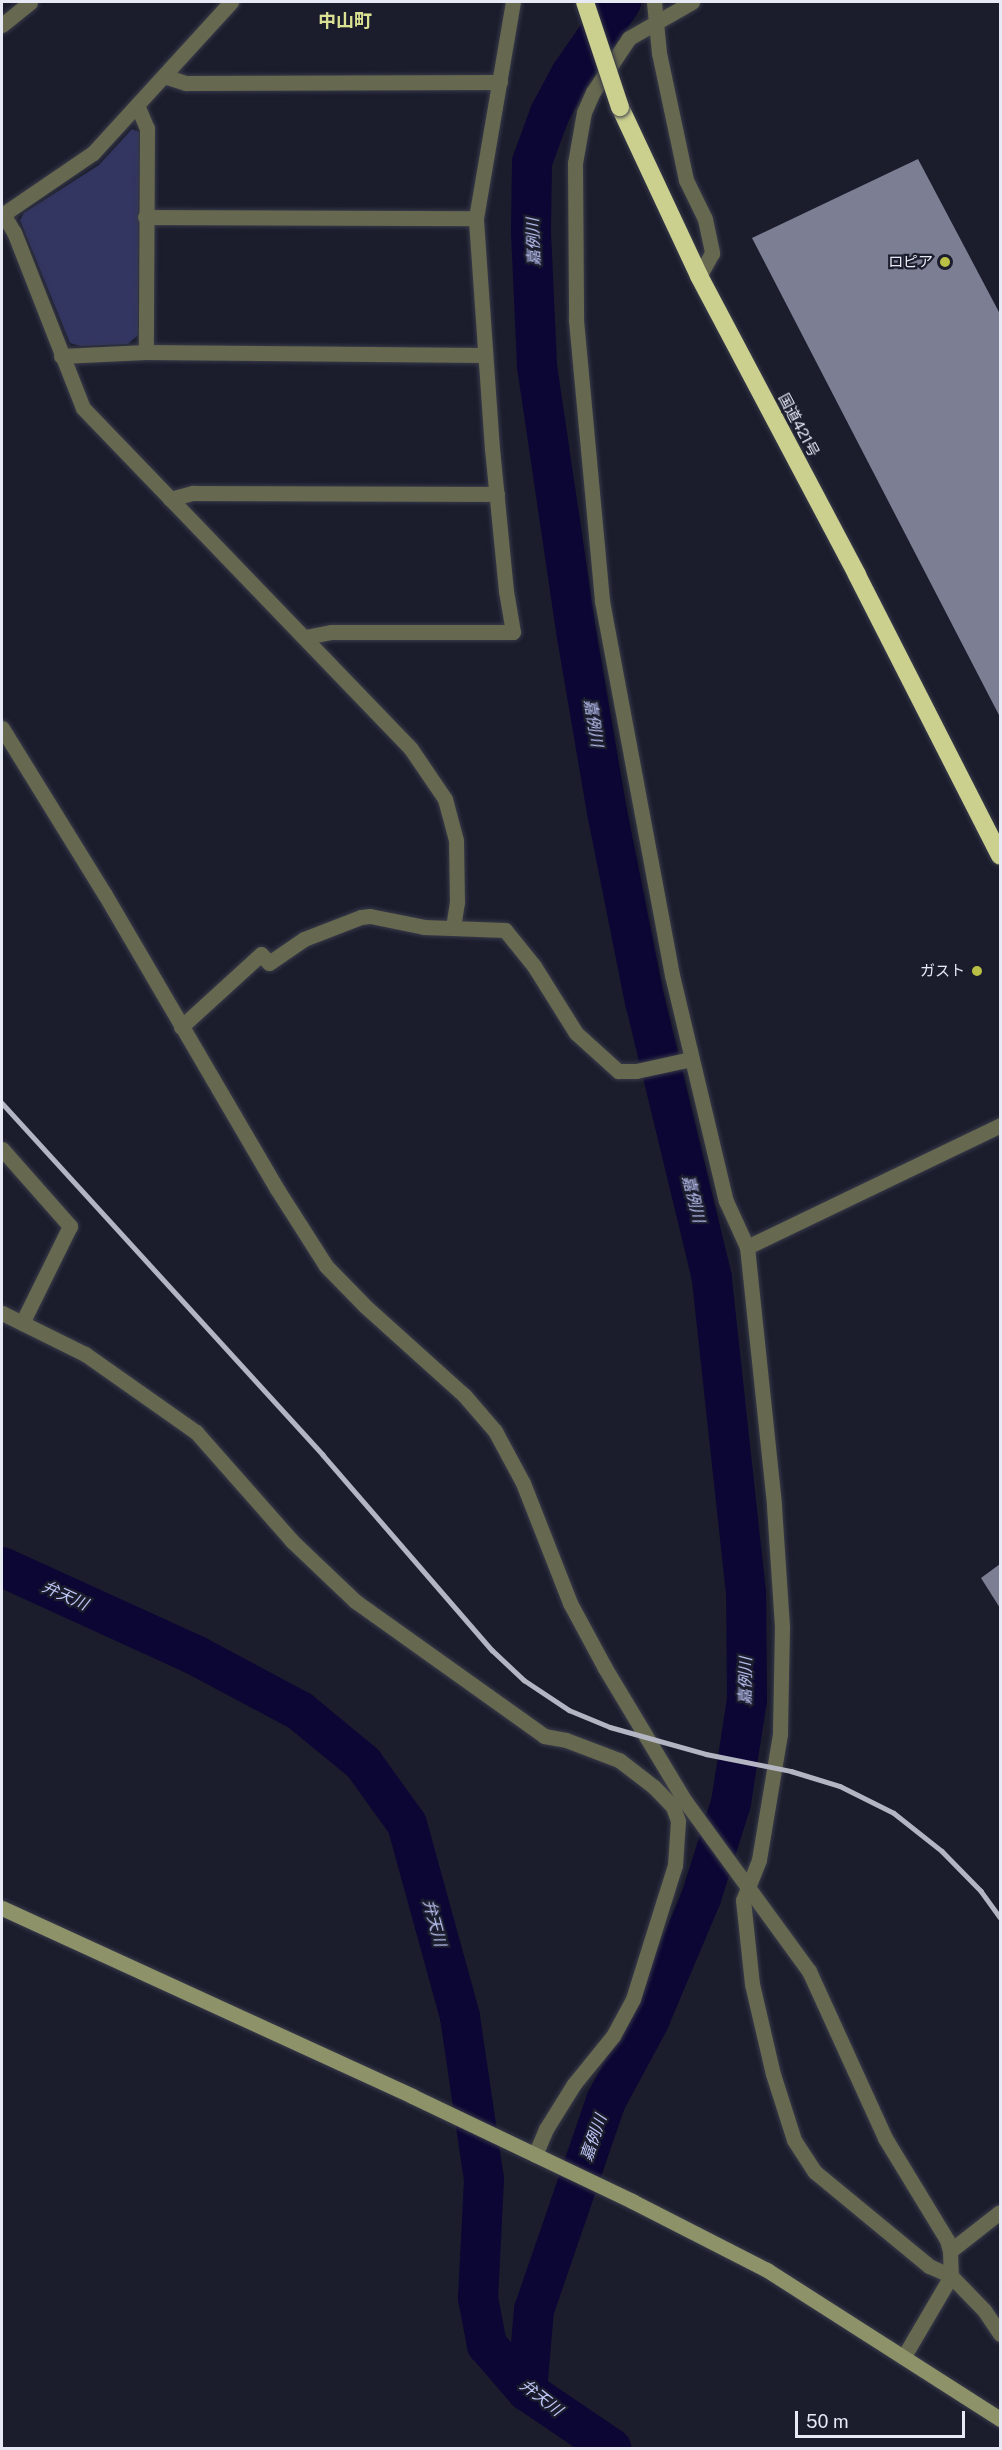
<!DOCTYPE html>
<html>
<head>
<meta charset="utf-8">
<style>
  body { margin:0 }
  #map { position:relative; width:1002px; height:2450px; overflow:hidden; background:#1b1d2d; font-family:"Public Sans","Noto Sans JP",sans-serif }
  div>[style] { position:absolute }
  .green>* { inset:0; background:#333661 }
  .river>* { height:40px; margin:-20px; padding:0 20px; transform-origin:20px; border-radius:20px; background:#0b0633 }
  .building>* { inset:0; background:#7c7f93 }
  .roads { filter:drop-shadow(0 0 2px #383a49) drop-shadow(0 0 2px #383a49) }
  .street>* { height:15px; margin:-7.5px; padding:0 7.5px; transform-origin:7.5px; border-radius:7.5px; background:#66684f }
  .secondary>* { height:15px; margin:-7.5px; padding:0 7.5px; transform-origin:7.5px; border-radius:7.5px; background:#8e9269 }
  .highway>* { height:18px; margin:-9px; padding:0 9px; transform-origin:9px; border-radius:9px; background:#cbd08f }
  .rail>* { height:4.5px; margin:-2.25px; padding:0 2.25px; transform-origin:2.25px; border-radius:2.25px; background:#b3b5c2 }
  .bridges { filter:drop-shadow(0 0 2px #383a49) drop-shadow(0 0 2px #383a49) }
  .highway-bridge>* { height:18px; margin:-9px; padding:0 9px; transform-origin:9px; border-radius:9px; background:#cbd08f }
  .dots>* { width:16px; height:16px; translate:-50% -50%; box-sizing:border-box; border:3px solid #1b1d2d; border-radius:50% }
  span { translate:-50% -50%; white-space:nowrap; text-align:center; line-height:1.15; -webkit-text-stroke:4.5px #1b1d2d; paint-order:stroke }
  .poi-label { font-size:15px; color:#e7e9f5 }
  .right { translate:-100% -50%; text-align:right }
  .street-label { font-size:15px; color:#e7e9f5 }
  .water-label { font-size:16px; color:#bfc6f7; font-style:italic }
  .quarter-label { font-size:18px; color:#dbe193; font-weight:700 }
  .frame { position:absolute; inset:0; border:3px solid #e7e9f5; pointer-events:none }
  .scale { position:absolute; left:795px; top:2411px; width:170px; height:27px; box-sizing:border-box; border:3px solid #e7e9f5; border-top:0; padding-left:8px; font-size:18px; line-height:21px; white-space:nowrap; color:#e7e9f5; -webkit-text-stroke:4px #1b1d2d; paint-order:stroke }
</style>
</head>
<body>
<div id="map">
  <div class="green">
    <div style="clip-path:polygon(132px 129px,139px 132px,138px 335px,128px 344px,80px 346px,70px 343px,20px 220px,24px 213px,99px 165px)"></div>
  </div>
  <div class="river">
    <div style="left:2px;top:1567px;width:214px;rotate:24.5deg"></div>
    <div style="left:197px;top:1656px;width:117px;rotate:28.1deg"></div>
    <div style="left:300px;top:1711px;width:82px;rotate:39.5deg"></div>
    <div style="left:363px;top:1763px;width:75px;rotate:54.2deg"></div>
    <div style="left:407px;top:1824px;width:200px;rotate:74.6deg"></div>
    <div style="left:460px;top:2017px;width:165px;rotate:81.6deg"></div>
    <div style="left:484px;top:2180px;width:118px;rotate:92.9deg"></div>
    <div style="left:478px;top:2298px;width:48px;rotate:79.2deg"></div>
    <div style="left:487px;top:2345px;width:61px;rotate:49deg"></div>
    <div style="left:527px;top:2391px;width:102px;rotate:34.2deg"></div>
    <div style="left:527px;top:2391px;width:81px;rotate:-85.1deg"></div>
    <div style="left:534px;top:2310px;width:221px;rotate:-71deg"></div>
    <div style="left:606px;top:2101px;width:91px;rotate:-61.7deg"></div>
    <div style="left:649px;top:2021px;width:134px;rotate:-67.1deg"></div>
    <div style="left:701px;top:1898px;width:100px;rotate:-72.5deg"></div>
    <div style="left:731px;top:1803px;width:104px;rotate:-81.2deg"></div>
    <div style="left:747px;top:1700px;width:107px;rotate:-90.5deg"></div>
    <div style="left:746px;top:1593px;width:317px;rotate:-96.2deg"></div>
    <div style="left:712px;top:1278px;width:284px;rotate:-103.6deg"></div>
    <div style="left:645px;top:1002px;width:194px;rotate:-101.3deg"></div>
    <div style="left:607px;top:812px;width:178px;rotate:-99.7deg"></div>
    <div style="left:577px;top:637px;width:275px;rotate:-98.4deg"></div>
    <div style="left:537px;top:365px;width:133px;rotate:-92.6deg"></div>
    <div style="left:531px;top:232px;width:70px;rotate:-89.2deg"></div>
    <div style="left:532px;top:162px;width:52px;rotate:-69.8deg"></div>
    <div style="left:550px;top:113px;width:44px;rotate:-61.7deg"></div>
    <div style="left:571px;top:74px;width:88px;rotate:-55.2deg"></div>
  </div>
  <div class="building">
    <div style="clip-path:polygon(918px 159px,1000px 314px,1000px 717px,752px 238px)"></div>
    <div style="clip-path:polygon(1000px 1564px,1000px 1608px,981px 1578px)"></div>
  </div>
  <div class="roads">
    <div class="street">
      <div style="left:654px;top:2px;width:51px;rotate:84.4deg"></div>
      <div style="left:659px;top:53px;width:130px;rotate:78deg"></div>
      <div style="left:686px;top:180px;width:43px;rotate:64deg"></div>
      <div style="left:705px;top:219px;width:35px;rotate:78deg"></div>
      <div style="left:712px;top:253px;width:26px;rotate:119deg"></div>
      <div style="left:692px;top:2px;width:73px;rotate:150.3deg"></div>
      <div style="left:629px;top:38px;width:65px;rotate:123.7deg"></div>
      <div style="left:593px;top:92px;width:22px;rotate:114deg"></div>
      <div style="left:584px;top:112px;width:52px;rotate:100deg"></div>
      <div style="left:575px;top:163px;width:157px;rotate:89.6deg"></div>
      <div style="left:576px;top:320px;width:282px;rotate:84.7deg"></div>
      <div style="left:602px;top:601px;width:380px;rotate:79.4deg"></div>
      <div style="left:672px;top:975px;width:232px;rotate:76.6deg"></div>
      <div style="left:726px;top:1201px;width:51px;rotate:65.5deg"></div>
      <div style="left:747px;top:1247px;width:260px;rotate:84deg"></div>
      <div style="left:774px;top:1506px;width:121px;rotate:86.2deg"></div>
      <div style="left:782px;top:1627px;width:107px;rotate:91.1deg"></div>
      <div style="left:780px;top:1734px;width:128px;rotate:99.5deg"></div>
      <div style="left:759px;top:1860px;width:43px;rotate:111.8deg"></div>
      <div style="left:743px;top:1900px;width:84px;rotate:83.9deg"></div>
      <div style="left:752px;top:1984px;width:92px;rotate:76.9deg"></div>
      <div style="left:773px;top:2074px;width:69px;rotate:72.3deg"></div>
      <div style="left:794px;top:2140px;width:38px;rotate:57deg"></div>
      <div style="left:815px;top:2172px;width:148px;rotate:39.5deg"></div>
      <div style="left:929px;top:2266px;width:24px;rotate:24deg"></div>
      <div style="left:951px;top:2276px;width:47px;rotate:45.9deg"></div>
      <div style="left:984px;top:2310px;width:29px;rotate:56deg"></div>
      <div style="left:2px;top:25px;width:36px;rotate:-39deg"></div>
      <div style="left:164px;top:76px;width:23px;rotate:18deg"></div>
      <div style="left:186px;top:83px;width:314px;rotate:-0.2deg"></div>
      <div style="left:137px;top:105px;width:25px;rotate:67deg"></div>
      <div style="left:147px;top:128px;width:224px;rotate:90.3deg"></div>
      <div style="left:3px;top:214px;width:21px;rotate:59deg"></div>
      <div style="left:14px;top:232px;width:189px;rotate:68.6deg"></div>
      <div style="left:83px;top:408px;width:473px;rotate:46.1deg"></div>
      <div style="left:411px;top:749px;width:60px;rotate:55.8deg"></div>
      <div style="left:445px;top:799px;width:42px;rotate:75deg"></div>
      <div style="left:456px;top:840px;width:62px;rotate:89.1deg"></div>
      <div style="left:457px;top:902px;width:25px;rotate:99deg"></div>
      <div style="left:2px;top:215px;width:110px;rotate:-34.3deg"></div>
      <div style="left:93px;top:153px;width:205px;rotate:-47.6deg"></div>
      <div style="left:145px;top:217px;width:331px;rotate:0.2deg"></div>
      <div style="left:476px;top:218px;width:219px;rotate:-80.3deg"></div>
      <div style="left:61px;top:356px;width:85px;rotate:-2.7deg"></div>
      <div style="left:146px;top:352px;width:338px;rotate:0.5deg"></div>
      <div style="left:170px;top:499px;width:24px;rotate:-15deg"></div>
      <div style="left:193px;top:493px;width:304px;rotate:0.2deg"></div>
      <div style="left:305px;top:637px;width:26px;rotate:-11deg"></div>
      <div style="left:331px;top:632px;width:182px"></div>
      <div style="left:513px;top:632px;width:42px;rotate:-99.7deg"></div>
      <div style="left:506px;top:591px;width:143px;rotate:-95.6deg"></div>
      <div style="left:492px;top:449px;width:232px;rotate:-94deg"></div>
      <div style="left:2px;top:728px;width:194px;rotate:58.3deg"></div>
      <div style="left:104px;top:893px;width:343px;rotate:59.7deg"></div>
      <div style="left:277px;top:1189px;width:91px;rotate:57.5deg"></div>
      <div style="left:326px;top:1266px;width:56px;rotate:45.7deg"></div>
      <div style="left:365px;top:1306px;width:133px;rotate:42deg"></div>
      <div style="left:464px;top:1395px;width:48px;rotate:49.3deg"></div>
      <div style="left:495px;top:1431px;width:59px;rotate:61.7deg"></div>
      <div style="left:523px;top:1483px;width:129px;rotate:68.6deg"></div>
      <div style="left:570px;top:1603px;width:74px;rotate:61.7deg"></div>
      <div style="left:605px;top:1668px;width:155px;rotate:59deg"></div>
      <div style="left:685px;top:1801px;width:210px;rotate:53.9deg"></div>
      <div style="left:809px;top:1971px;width:183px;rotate:65.5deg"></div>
      <div style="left:885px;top:2138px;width:119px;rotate:58.7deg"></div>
      <div style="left:947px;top:2240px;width:11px;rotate:75deg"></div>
      <div style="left:950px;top:2251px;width:25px;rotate:88deg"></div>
      <div style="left:951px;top:2276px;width:93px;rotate:120.4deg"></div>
      <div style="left:181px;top:1027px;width:108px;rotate:-42.4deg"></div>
      <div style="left:261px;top:954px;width:12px;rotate:48deg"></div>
      <div style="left:269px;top:963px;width:42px;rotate:-34.4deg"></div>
      <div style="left:304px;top:939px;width:61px;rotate:-21.1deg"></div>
      <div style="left:361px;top:917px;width:9px;rotate:-6deg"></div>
      <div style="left:370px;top:916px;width:55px;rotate:11.5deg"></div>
      <div style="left:424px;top:927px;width:81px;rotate:2.1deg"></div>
      <div style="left:505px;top:930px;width:46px;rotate:51.1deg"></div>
      <div style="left:534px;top:966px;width:79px;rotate:57.9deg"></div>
      <div style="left:576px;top:1033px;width:57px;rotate:42.1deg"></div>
      <div style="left:618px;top:1071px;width:18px"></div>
      <div style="left:636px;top:1071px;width:56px;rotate:-12.3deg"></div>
      <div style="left:2px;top:1149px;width:103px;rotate:48.6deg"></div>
      <div style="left:70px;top:1226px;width:108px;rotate:116.3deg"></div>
      <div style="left:747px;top:1247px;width:281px;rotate:-25.7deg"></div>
      <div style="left:2px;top:1313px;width:93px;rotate:26.3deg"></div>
      <div style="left:85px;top:1354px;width:136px;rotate:35.1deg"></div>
      <div style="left:196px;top:1432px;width:145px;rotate:48.6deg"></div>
      <div style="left:292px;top:1541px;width:87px;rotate:43.6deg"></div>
      <div style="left:355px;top:1601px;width:232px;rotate:35.5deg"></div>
      <div style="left:544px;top:1736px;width:22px;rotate:10deg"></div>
      <div style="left:566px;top:1740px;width:57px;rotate:20.7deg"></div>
      <div style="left:619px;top:1760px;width:44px;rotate:37.6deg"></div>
      <div style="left:654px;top:1787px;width:28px;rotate:46deg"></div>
      <div style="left:673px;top:1807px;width:15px;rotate:70deg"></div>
      <div style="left:678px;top:1821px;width:44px;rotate:93.9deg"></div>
      <div style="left:675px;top:1865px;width:140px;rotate:107.4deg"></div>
      <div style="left:633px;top:1999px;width:42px;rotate:118.4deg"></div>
      <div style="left:613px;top:2036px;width:62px;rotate:129.1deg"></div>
      <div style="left:574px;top:2084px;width:53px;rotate:121.9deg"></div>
      <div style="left:546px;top:2129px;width:28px;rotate:113deg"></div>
      <div style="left:950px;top:2251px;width:63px;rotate:-38deg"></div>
    </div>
    <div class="secondary">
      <div style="left:2px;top:1908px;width:451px;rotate:24.6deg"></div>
      <div style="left:412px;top:2096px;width:244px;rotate:25.5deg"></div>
      <div style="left:632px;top:2201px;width:152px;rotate:27.1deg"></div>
      <div style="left:767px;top:2270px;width:277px;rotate:32.6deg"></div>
    </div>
    <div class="highway">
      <div style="left:620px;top:107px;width:187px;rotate:64.9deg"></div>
      <div style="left:699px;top:276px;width:338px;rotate:62.1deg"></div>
      <div style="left:857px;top:575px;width:315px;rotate:63deg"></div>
    </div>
  </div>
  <div class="rail">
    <div style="left:2px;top:1103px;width:476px;rotate:47.6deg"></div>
    <div style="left:323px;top:1455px;width:258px;rotate:49.1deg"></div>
    <div style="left:492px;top:1650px;width:44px;rotate:43.2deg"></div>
    <div style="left:524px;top:1680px;width:54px;rotate:33.7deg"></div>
    <div style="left:569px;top:1710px;width:44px;rotate:22.5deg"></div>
    <div style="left:610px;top:1727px;width:100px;rotate:15.7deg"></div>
    <div style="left:706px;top:1754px;width:87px;rotate:11.3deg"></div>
    <div style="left:791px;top:1771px;width:51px;rotate:17deg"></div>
    <div style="left:840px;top:1786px;width:60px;rotate:26.6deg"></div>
    <div style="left:894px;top:1813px;width:61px;rotate:38.4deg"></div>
    <div style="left:942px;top:1851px;width:56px;rotate:45.7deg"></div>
    <div style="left:981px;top:1891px;width:32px;rotate:54deg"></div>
  </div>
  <div class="bridges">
    <div class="highway-bridge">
      <div style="left:585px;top:2px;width:111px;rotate:71.6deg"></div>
    </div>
  </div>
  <div class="dots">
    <div style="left:945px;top:262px;background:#bac045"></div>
    <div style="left:977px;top:971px;background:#bac045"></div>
  </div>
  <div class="poi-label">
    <span class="right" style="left:933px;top:262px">ロピア</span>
    <span class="right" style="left:965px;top:971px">ガスト</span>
  </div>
  <div class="street-label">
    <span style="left:799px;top:425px;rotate:62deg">国道421号</span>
  </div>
  <div class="water-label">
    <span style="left:534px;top:242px;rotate:-92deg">嘉例川</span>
    <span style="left:593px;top:723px;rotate:81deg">嘉例川</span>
    <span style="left:693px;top:1199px;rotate:76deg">嘉例川</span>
    <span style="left:65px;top:1596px;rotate:24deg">弁天川</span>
    <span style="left:746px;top:1681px;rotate:-89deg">嘉例川</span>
    <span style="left:434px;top:1923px;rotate:75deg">弁天川</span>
    <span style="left:594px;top:2138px;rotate:-71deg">嘉例川</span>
    <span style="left:541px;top:2398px;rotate:38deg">弁天川</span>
  </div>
  <div class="quarter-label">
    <span style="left:345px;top:21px">中山町</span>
  </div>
  <div class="frame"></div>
  <div class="scale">50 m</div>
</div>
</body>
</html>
